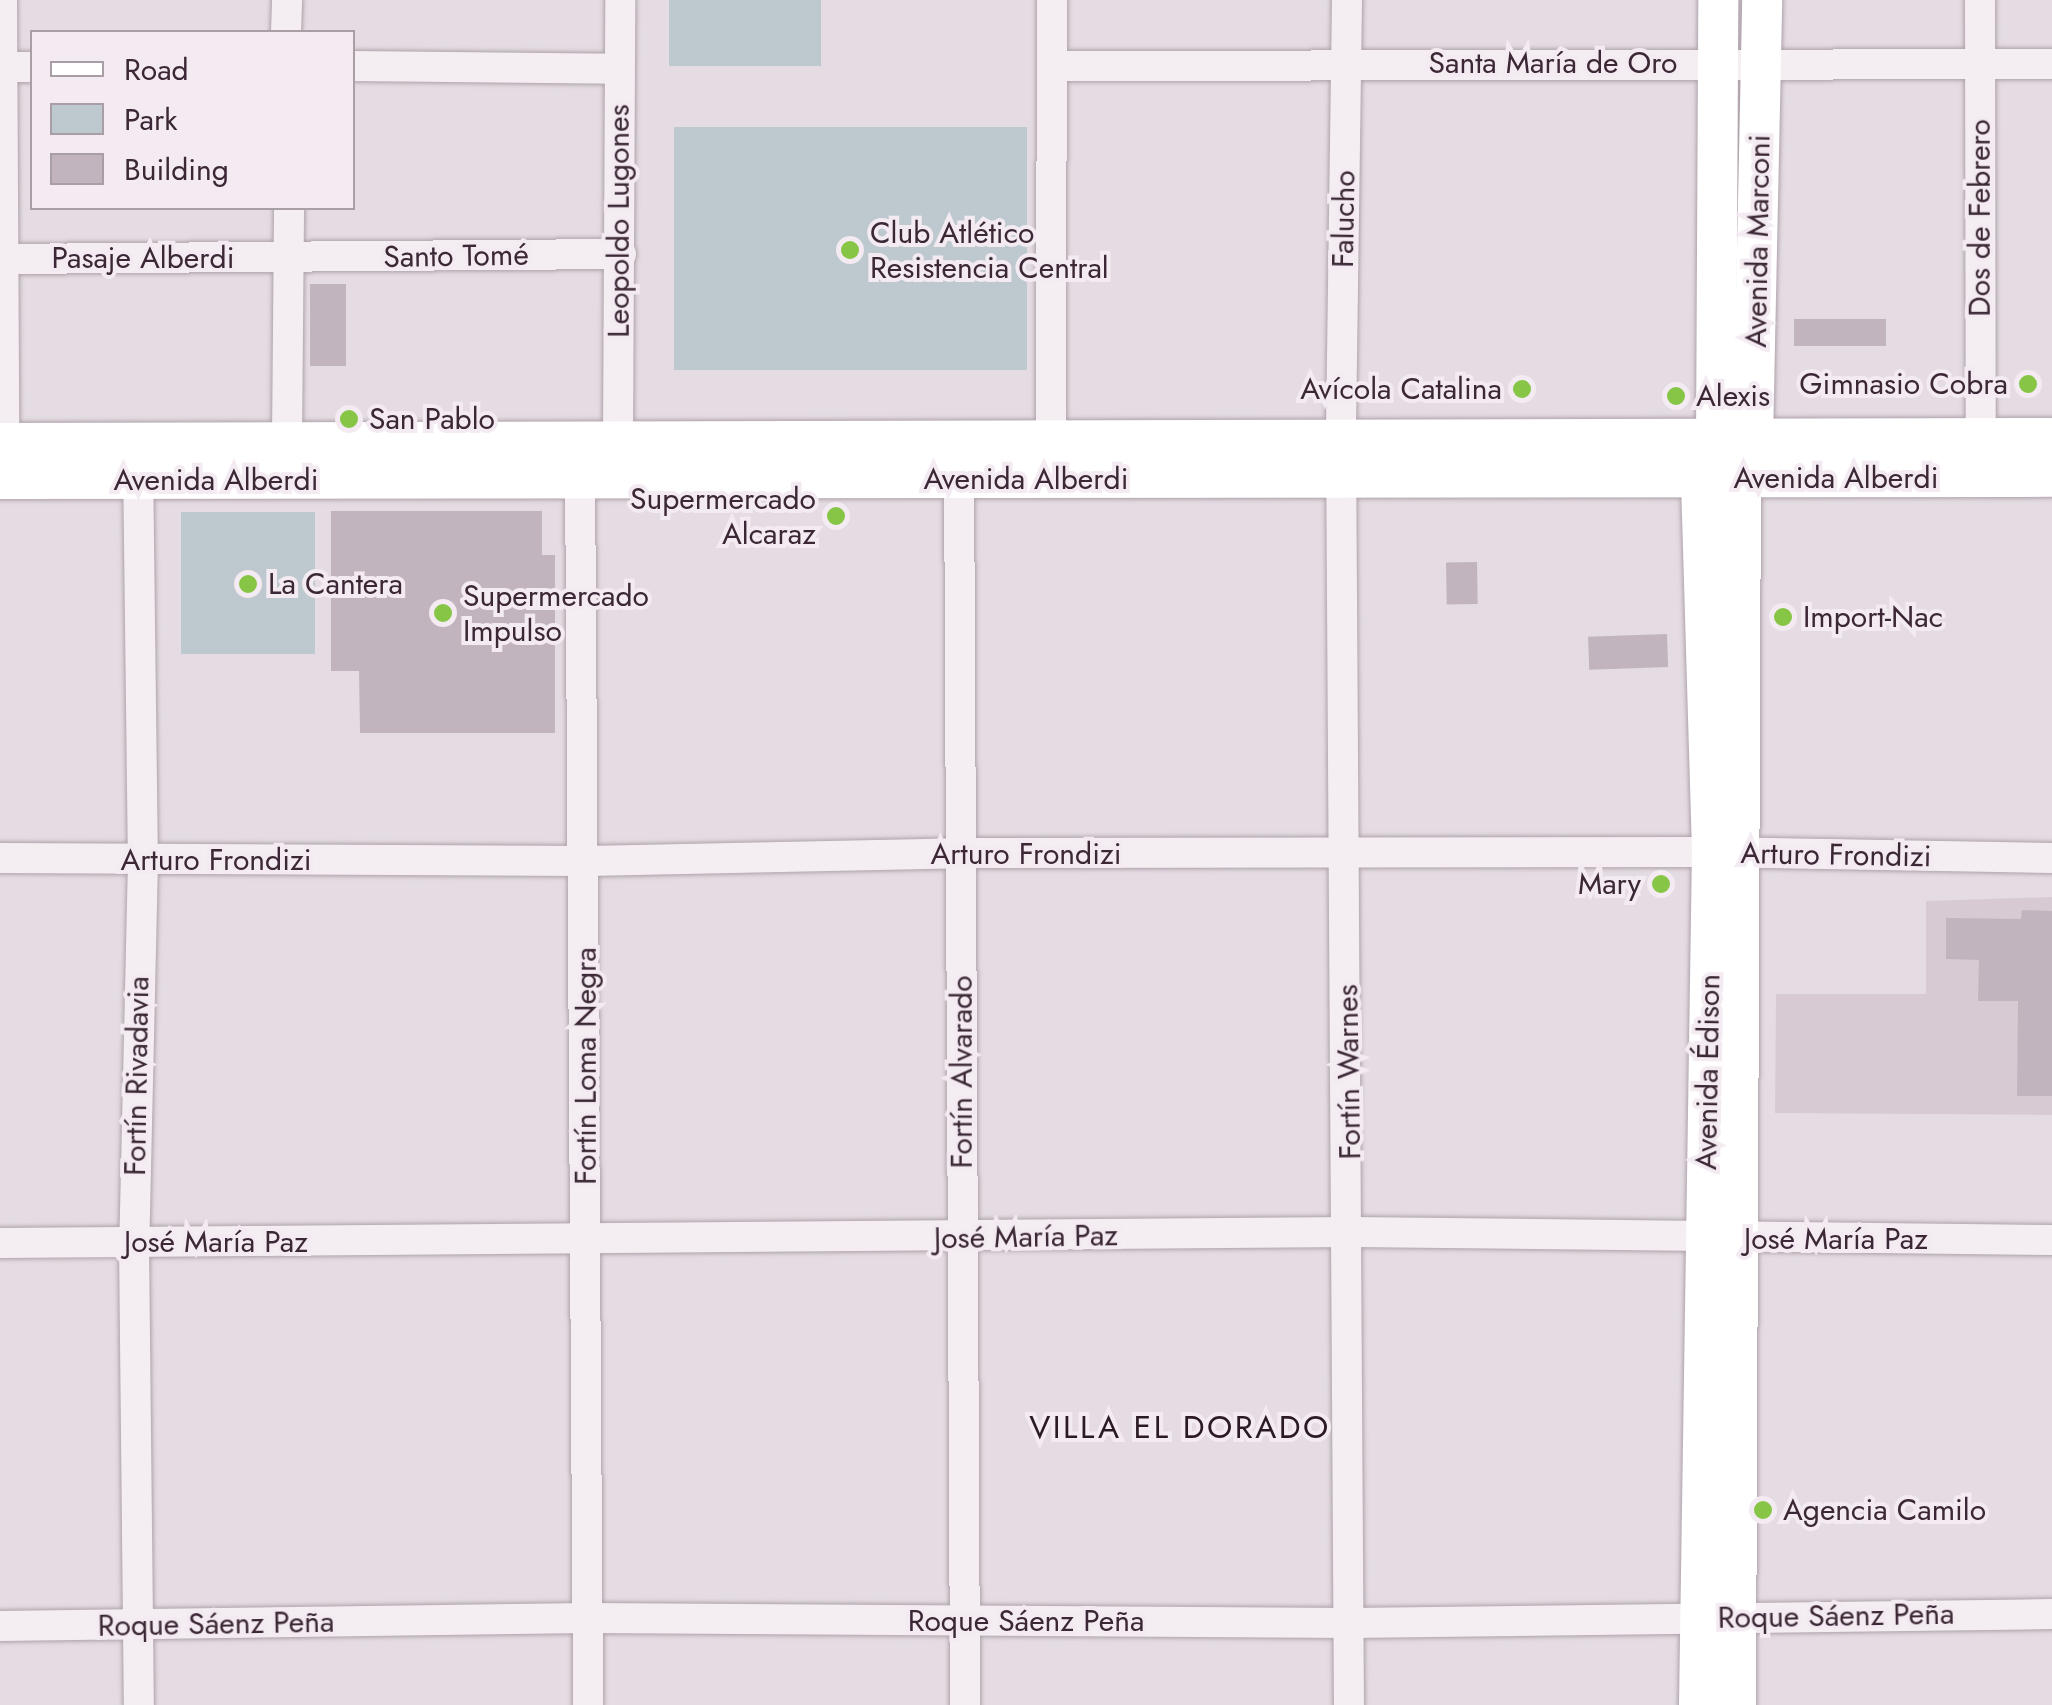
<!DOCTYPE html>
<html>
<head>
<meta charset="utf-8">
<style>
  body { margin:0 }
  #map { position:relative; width:2052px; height:1705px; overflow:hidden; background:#e5dce3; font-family:Jost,sans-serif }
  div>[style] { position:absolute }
  .built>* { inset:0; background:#d7cad3 }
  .green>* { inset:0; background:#bec8cf; transform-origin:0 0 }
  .building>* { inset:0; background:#c2b4be; transform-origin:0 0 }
  .roads { filter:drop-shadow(0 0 2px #afa2ab) drop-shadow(0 0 2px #afa2ab) }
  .minor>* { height:30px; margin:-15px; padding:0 15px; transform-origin:15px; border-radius:15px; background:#f4eef2 }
  .major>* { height:40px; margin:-20px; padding:0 20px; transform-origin:20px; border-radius:20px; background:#fff }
  .dots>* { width:28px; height:28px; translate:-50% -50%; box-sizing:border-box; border:5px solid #f3ebf1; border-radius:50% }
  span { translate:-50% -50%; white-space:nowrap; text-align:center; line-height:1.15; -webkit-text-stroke:8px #f3ebf1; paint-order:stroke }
  .street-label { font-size:30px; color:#3b2735 }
  .poi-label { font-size:30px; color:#3b2735 }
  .left { translate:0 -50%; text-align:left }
  .right { translate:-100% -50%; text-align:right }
  .neighbourhood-label { font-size:32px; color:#2b1926; letter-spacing:2.5px }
  .legend { position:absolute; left:30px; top:30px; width:325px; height:180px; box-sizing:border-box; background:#f3ebf1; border:2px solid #a99da6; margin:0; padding:12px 18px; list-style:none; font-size:30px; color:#3b2735 }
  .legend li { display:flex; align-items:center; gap:20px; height:50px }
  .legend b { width:50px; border:2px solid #a99da6 }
</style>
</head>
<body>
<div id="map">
  <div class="built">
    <div style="clip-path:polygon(2052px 897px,2052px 1115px,1775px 1113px,1776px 994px,1926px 994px,1926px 901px)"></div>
  </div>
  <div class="green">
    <div style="left:669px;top:0;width:152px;height:66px"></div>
    <div style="left:674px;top:127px;width:353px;height:243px"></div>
    <div style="left:181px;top:512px;width:134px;height:142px"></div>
  </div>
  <div class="building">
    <div style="left:310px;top:284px;width:36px;height:82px"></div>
    <div style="left:1794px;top:319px;width:92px;height:27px"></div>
    <div style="clip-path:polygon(331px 511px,542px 511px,542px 555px,555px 555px,555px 733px,360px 733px,359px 671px,331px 671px)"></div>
    <div style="left:1477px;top:562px;width:42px;height:31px;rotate:89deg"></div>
    <div style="left:1667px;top:634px;width:33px;height:79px;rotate:88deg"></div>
    <div style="clip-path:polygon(2022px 910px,2052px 911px,2052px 1096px,2017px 1096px,2018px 1001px,1978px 1001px,1979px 960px,1946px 959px,1946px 918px,2021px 919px)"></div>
  </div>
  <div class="roads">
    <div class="minor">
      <div style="left:2px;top:0;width:443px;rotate:89.7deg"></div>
      <div style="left:1347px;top:0;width:439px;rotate:90.8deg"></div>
      <div style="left:1341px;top:439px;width:1266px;rotate:89.64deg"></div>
      <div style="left:1980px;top:0;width:437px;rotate:89.9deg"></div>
      <div style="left:286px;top:32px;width:32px;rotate:-88deg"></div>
      <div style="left:352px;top:66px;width:267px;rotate:0.6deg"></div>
      <div style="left:1054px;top:66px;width:998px;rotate:-0.11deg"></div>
      <div style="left:0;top:67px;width:32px"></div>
      <div style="left:0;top:251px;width:11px;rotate:45deg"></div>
      <div style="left:8px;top:259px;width:613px;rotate:-0.47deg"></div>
      <div style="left:287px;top:442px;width:234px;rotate:-89.5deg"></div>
      <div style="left:959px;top:458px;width:1247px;rotate:89.72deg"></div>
      <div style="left:138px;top:459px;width:401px;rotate:89.3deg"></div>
      <div style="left:143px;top:860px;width:383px;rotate:91.3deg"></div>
      <div style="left:134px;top:1243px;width:462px;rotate:89.4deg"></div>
      <div style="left:1051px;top:461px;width:461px;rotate:-89.9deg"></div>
      <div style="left:0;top:858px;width:587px;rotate:0.29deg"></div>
      <div style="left:587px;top:861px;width:375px;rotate:-1.2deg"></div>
      <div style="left:962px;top:853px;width:750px;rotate:-0.08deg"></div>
      <div style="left:1712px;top:852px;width:340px;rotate:1deg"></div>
      <div style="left:0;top:1243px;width:1351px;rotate:-0.47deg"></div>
      <div style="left:1351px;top:1232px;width:701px;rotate:0.65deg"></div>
      <div style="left:0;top:1626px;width:589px;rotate:-0.78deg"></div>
      <div style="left:589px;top:1618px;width:761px;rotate:0.38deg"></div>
      <div style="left:1350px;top:1623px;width:702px;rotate:-0.73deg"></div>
      <div style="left:588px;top:1705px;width:1225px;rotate:-90.37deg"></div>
      <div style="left:580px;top:480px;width:53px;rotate:-44.2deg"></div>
      <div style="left:618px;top:443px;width:443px;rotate:-89.7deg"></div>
    </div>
    <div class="major">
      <div style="left:0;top:443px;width:2052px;rotate:-0.14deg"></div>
      <div style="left:0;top:479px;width:2052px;rotate:-0.06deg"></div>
      <div style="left:1699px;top:1705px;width:853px;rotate:-89.13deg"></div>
      <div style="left:1712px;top:852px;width:376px;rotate:-91.7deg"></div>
      <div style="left:1701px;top:476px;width:38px;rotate:-67deg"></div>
      <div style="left:1716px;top:441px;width:441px;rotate:-89.7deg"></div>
      <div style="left:1736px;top:1705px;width:1224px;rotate:-89.77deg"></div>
      <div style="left:1741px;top:481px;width:43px;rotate:-73.7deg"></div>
      <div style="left:1753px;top:440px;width:440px;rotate:-88.8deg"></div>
    </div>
  </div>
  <div class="dots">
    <div style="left:850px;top:250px;background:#86c546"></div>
    <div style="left:2028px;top:384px;background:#86c546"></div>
    <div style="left:1522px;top:389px;background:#86c546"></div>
    <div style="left:1676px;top:396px;background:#86c546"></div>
    <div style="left:349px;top:419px;background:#86c546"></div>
    <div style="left:836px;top:516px;background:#86c546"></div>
    <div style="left:248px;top:584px;background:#86c546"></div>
    <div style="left:443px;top:613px;background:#86c546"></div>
    <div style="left:1783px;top:617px;background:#86c546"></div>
    <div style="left:1661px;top:884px;background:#86c546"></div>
    <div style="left:1763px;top:1510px;background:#86c546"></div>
  </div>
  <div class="street-label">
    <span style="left:1553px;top:63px">Santa María de Oro</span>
    <span style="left:1980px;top:218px;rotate:-90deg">Dos de Febrero</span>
    <span style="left:1344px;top:219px;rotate:-89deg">Falucho</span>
    <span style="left:619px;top:221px;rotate:-90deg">Leopoldo Lugones</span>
    <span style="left:1758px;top:241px;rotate:-89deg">Avenida Marconi</span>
    <span style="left:456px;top:256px;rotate:-1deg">Santo Tomé</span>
    <span style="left:143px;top:258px">Pasaje Alberdi</span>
    <span style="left:1836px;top:478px">Avenida Alberdi</span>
    <span style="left:1026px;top:479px">Avenida Alberdi</span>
    <span style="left:216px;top:480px">Avenida Alberdi</span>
    <span style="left:1026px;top:854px">Arturo Frondizi</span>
    <span style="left:1836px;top:855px;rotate:1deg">Arturo Frondizi</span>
    <span style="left:216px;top:860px">Arturo Frondizi</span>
    <span style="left:586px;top:1066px;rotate:-90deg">Fortín Loma Negra</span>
    <span style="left:962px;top:1072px;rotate:-90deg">Fortín Alvarado</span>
    <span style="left:1349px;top:1072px;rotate:-91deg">Fortín Warnes</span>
    <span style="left:1708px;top:1072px;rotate:-89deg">Avenida Édison</span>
    <span style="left:137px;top:1076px;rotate:-89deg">Fortín Rivadavia</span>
    <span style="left:1026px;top:1237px;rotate:-1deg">José María Paz</span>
    <span style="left:1836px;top:1239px">José María Paz</span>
    <span style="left:216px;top:1242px">José María Paz</span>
    <span style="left:1836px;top:1616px;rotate:-1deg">Roque Sáenz Peña</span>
    <span style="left:1026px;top:1621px">Roque Sáenz Peña</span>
    <span style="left:216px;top:1624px;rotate:-1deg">Roque Sáenz Peña</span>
  </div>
  <div class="poi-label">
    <span class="left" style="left:870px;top:250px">Club Atlético<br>Resistencia Central</span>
    <span class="right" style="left:2008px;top:384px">Gimnasio Cobra</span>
    <span class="right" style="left:1502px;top:389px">Avícola Catalina</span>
    <span class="left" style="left:1696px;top:396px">Alexis</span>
    <span class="left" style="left:369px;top:419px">San Pablo</span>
    <span class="right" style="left:816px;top:516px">Supermercado<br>Alcaraz</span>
    <span class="left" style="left:268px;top:584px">La Cantera</span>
    <span class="left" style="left:463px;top:613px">Supermercado<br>Impulso</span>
    <span class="left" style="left:1803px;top:617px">Import-Nac</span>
    <span class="right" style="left:1641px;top:884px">Mary</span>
    <span class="left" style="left:1783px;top:1510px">Agencia Camilo</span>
  </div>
  <div class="neighbourhood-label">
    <span style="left:1180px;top:1427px">VILLA EL DORADO</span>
  </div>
  <ul class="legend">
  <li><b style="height:12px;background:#fff"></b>Road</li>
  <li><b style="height:28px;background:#bec8cf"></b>Park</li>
  <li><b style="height:28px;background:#c2b4be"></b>Building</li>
  </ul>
</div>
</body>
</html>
